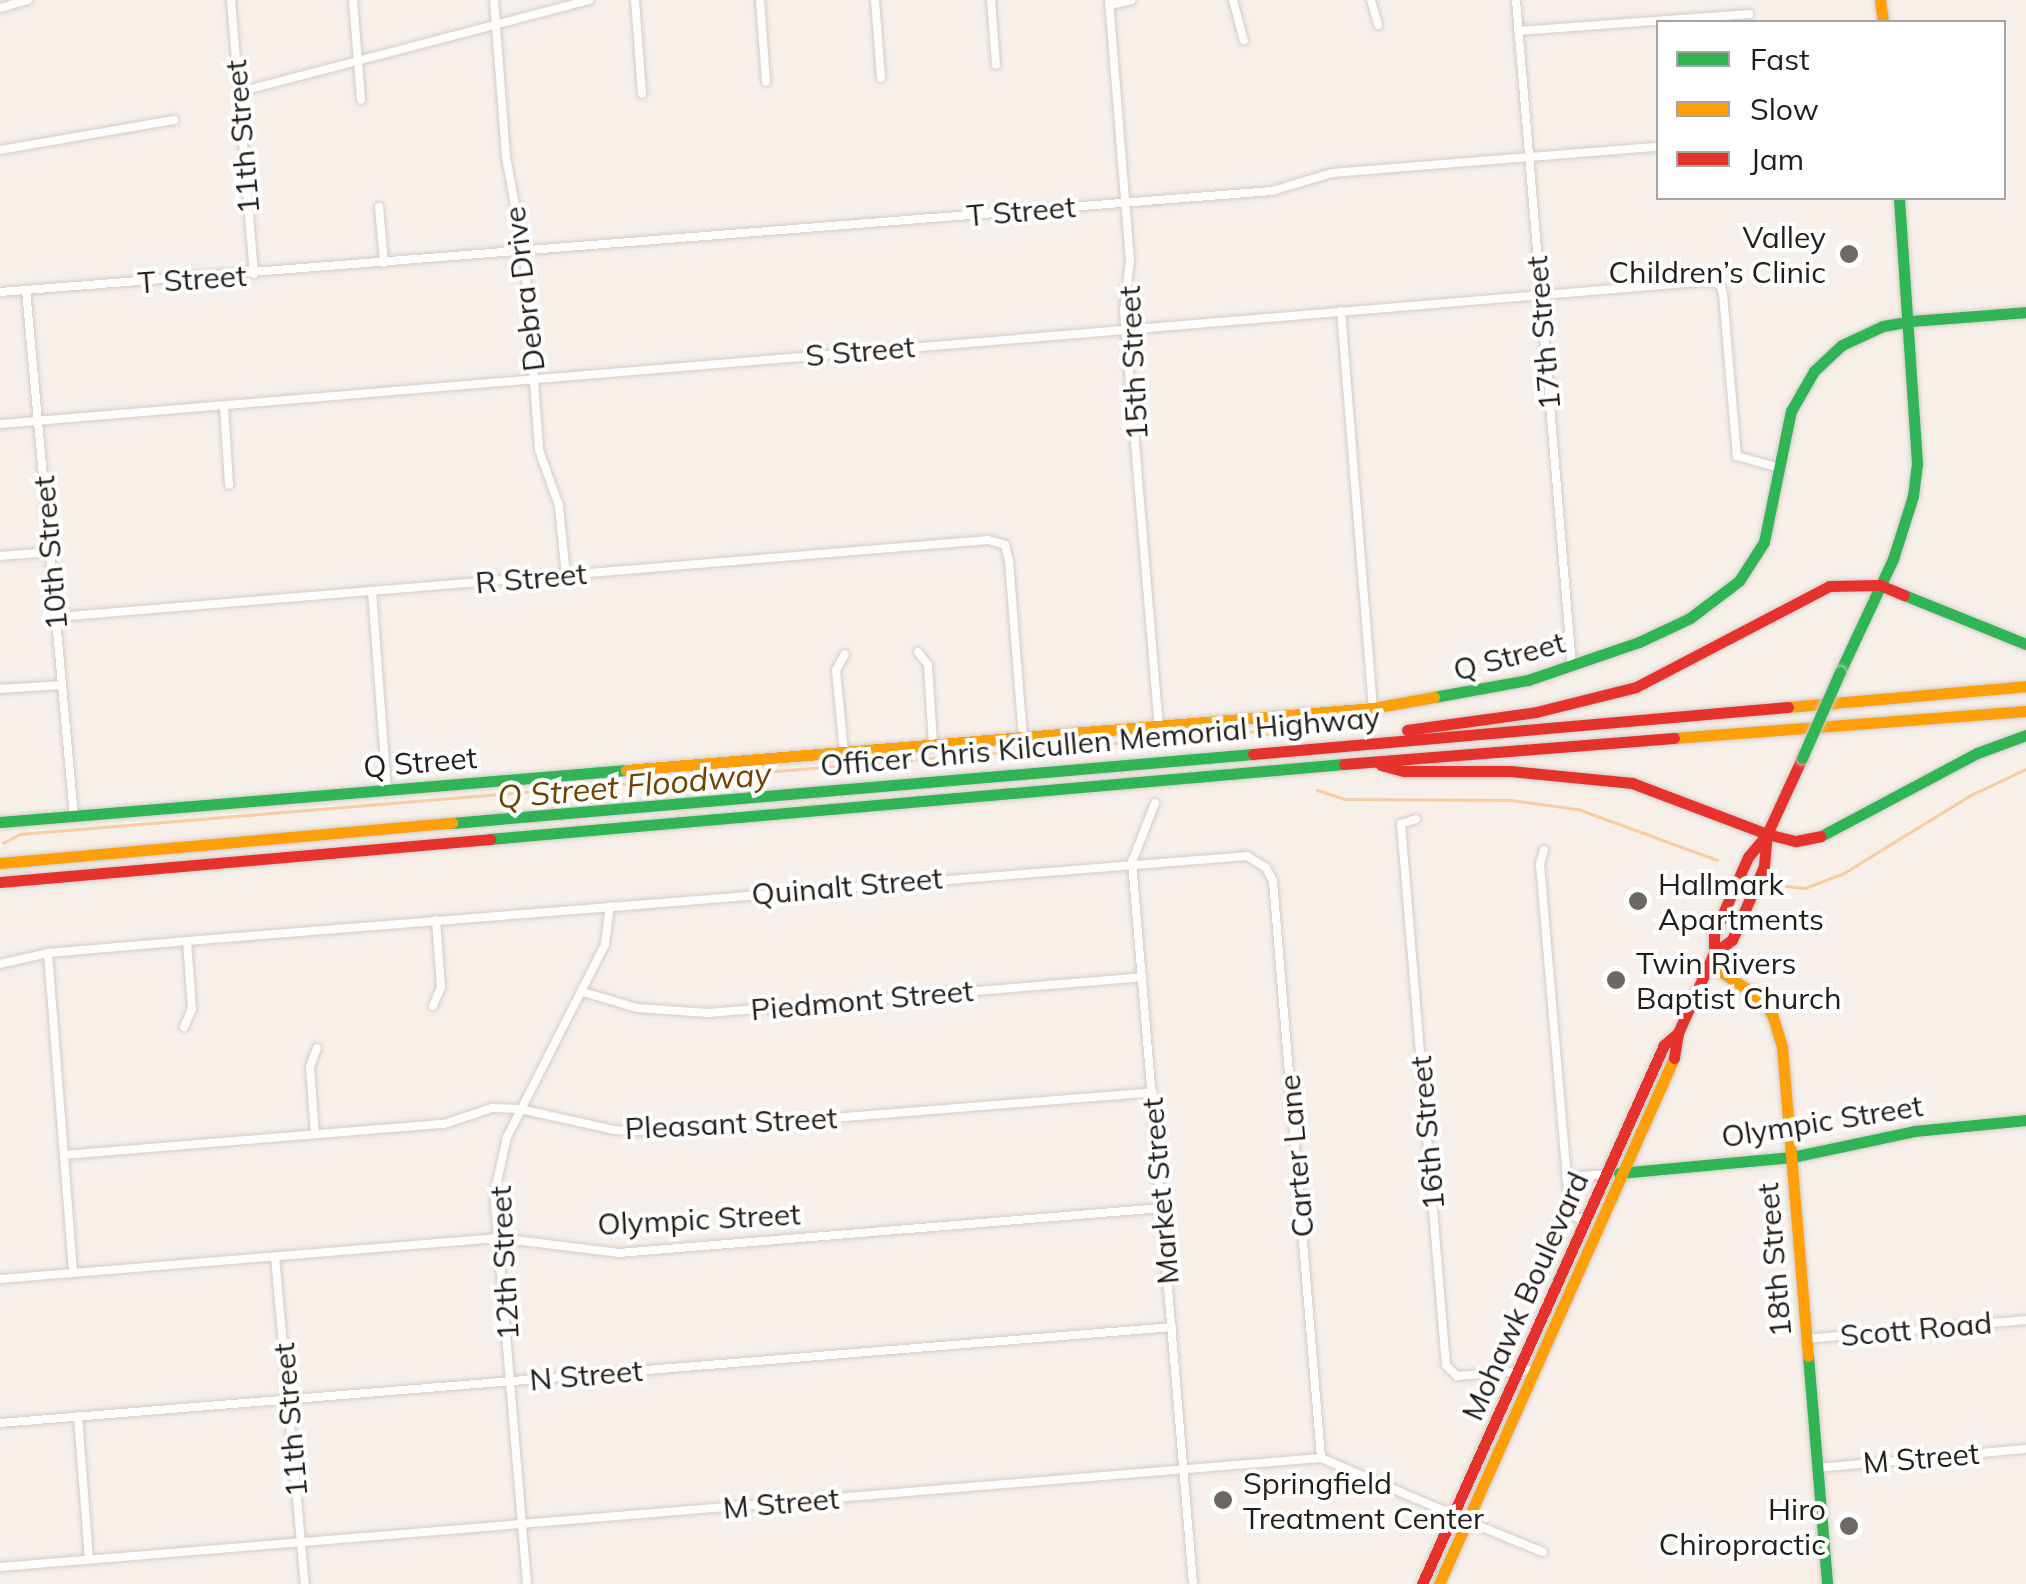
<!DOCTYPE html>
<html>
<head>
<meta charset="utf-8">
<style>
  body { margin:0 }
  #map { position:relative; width:2026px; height:1584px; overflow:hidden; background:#f7f0ea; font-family:Mulish,sans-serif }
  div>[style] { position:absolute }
  .stream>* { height:2.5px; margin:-1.25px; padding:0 1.25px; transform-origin:1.25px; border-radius:1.25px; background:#f7cda2 }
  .roads { filter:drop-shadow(0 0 2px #d2ccc7) drop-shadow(0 0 2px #d2ccc7) }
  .street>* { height:8px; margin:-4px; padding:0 4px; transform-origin:4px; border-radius:4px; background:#fefdfc }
  .fast>* { height:11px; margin:-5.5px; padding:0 5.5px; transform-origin:5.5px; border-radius:5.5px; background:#30b455 }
  .slow>* { height:11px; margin:-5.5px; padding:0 5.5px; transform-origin:5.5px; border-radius:5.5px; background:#ff9f0a }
  .jam>* { height:11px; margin:-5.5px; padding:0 5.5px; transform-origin:5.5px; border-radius:5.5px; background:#e5322d }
  .bridges { filter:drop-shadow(0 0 2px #d2ccc7) drop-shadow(0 0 2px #d2ccc7) }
  .fast-bridge>* { height:11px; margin:-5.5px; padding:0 5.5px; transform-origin:5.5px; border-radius:5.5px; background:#30b455 }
  .dots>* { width:28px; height:28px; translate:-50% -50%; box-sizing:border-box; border:5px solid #fff; border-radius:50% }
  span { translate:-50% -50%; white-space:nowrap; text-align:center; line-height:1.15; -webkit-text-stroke:8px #fff; paint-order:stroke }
  .street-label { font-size:30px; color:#221e1a }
  .poi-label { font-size:30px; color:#221e1a }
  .right { translate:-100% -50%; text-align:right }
  .left { translate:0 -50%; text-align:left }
  .water-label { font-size:32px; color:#6f4201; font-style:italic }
  .legend { position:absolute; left:1656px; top:20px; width:350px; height:180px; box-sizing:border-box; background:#fff; border:2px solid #a7a5a3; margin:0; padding:12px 18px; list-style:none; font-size:30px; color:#221e1a }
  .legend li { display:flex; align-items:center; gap:20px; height:50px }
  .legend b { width:50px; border:2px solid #a7a5a3 }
</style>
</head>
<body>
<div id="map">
  <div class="stream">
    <div style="left:1317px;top:790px;width:28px;rotate:18deg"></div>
    <div style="left:1344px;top:799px;width:167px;rotate:0.3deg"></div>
    <div style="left:1511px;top:800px;width:68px;rotate:7.7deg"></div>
    <div style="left:1578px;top:809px;width:148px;rotate:20.1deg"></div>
    <div style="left:3px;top:843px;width:19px;rotate:-28deg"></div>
    <div style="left:20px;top:834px;width:1241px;rotate:-4.76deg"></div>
    <div style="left:1257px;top:731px;width:11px;rotate:15deg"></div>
    <div style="left:1786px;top:886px;width:19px;rotate:6deg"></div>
    <div style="left:1805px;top:888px;width:42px;rotate:-21deg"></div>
    <div style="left:1844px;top:873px;width:149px;rotate:-31.6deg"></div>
    <div style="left:1971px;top:795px;width:61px;rotate:-25.3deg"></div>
  </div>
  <div class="roads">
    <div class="street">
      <div style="left:231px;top:0;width:275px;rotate:85.2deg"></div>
      <div style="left:353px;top:0;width:100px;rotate:85.4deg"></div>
      <div style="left:494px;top:0;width:157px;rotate:85.6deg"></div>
      <div style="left:506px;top:157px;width:98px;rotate:79.4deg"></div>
      <div style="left:524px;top:253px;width:198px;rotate:85.6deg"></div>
      <div style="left:539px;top:450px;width:59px;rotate:70.3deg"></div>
      <div style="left:559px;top:506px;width:70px;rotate:84.3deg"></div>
      <div style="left:635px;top:0;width:94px;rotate:85.7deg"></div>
      <div style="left:760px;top:0;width:82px;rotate:85.8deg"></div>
      <div style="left:875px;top:0;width:78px;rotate:85.6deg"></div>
      <div style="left:991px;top:0;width:65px;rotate:85.6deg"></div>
      <div style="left:1109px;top:0;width:261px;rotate:85.4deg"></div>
      <div style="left:1130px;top:260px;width:52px;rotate:96.6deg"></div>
      <div style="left:1124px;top:312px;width:414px;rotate:85.2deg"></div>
      <div style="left:1233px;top:0;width:42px;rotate:75deg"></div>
      <div style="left:1371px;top:0;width:26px;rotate:74deg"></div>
      <div style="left:1516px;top:0;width:669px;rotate:85.2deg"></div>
      <div style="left:1110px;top:5px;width:22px;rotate:-13deg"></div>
      <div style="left:0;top:8px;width:29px;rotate:-16deg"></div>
      <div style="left:1518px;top:31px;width:232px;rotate:-4.2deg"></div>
      <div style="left:239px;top:92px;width:362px;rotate:-14.7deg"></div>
      <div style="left:0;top:150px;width:177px;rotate:-9.8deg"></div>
      <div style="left:379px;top:207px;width:56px;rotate:84.9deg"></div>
      <div style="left:26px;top:290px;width:528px;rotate:84.79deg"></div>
      <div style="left:0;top:292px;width:1276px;rotate:-4.54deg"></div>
      <div style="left:1272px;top:191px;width:63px;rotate:-16.7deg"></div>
      <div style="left:1332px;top:173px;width:323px;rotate:-4.6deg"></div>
      <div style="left:1341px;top:311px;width:398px;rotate:85.4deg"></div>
      <div style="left:224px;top:407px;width:78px;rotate:86.3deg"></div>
      <div style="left:0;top:424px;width:1717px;rotate:-4.78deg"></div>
      <div style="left:1711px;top:281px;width:10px;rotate:24deg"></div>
      <div style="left:1720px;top:285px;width:9px;rotate:72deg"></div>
      <div style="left:1723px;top:294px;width:163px;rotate:85.1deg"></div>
      <div style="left:1737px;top:456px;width:45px;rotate:15.6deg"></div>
      <div style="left:0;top:556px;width:50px;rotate:-4.6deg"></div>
      <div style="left:372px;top:591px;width:200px;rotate:85.7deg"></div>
      <div style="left:57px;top:617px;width:934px;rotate:-4.73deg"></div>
      <div style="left:988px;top:540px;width:18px;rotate:16deg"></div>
      <div style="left:1005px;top:545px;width:16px;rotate:76deg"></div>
      <div style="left:1009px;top:561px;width:177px;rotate:85.5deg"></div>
      <div style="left:918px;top:652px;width:16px;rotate:52deg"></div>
      <div style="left:928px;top:665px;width:79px;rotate:86.4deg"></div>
      <div style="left:0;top:689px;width:62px;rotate:-3.7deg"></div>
      <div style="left:844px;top:752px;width:82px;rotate:-95.6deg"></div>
      <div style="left:836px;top:670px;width:18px;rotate:-61deg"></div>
      <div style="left:1155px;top:803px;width:63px;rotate:111.3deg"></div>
      <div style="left:1132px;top:862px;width:725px;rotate:85.17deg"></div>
      <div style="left:1416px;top:819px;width:16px;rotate:162deg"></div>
      <div style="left:1401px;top:824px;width:543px;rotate:85.25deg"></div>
      <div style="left:1446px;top:1365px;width:16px;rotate:45deg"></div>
      <div style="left:1457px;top:1376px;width:77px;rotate:-4.5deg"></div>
      <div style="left:1544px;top:850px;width:15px;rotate:106deg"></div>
      <div style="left:1540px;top:864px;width:342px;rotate:85.1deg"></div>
      <div style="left:1569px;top:1205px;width:14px;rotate:60deg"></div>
      <div style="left:1576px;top:1217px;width:11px;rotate:27deg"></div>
      <div style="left:48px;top:953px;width:321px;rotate:85.5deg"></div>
      <div style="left:0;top:964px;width:49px;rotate:-12.9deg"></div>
      <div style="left:48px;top:953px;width:140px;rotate:-4.9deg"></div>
      <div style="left:187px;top:941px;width:1063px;rotate:-4.58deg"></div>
      <div style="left:1247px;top:856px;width:22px;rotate:32deg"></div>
      <div style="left:1266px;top:868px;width:15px;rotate:62deg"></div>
      <div style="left:1273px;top:881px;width:579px;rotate:85.24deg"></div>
      <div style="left:583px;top:992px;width:56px;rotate:16.5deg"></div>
      <div style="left:637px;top:1008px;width:71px;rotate:4deg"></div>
      <div style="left:708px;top:1013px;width:436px;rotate:-4.7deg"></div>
      <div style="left:433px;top:1006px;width:21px;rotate:-67deg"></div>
      <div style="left:441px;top:987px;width:67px;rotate:-94.3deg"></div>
      <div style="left:184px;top:1027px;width:20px;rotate:-66deg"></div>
      <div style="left:192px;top:1009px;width:68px;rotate:-94.2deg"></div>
      <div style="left:315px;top:1134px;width:67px;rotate:-94.3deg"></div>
      <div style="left:310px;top:1067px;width:20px;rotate:-70deg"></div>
      <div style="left:64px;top:1155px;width:381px;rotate:-4.7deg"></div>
      <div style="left:444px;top:1124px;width:51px;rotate:-18.4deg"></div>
      <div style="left:492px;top:1108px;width:28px;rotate:2deg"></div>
      <div style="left:520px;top:1109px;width:96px;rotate:12.6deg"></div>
      <div style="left:614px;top:1130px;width:46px;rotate:2.5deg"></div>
      <div style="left:660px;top:1132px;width:494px;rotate:-4.6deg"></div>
      <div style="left:1566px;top:1177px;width:41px;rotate:-4.2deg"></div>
      <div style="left:275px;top:1257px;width:328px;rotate:84.8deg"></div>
      <div style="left:0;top:1279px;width:500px;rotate:-4.7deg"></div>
      <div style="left:498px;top:1238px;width:122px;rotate:7.1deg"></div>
      <div style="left:619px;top:1253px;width:545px;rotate:-4.74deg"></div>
      <div style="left:1806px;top:1339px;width:221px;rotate:-4.9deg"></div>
      <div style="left:78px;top:1416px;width:144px;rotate:85.6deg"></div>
      <div style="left:0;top:1423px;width:1176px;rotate:-4.68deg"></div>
      <div style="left:1817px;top:1468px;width:210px;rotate:-5.2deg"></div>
      <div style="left:1467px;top:1521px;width:82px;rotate:22.2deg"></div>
      <div style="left:0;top:1567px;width:1325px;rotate:-4.72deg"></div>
      <div style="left:1321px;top:1458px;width:145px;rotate:23.2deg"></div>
      <div style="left:527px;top:1584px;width:390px;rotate:-94.8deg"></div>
      <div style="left:494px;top:1195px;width:59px;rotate:-77.4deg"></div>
      <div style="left:507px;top:1137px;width:216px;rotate:-63deg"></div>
      <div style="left:605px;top:945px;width:39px;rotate:-83deg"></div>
    </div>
    <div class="fast">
      <div style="left:1904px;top:595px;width:131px;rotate:21.9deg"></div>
      <div style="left:1840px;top:672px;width:125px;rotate:-64.9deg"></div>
      <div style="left:1893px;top:559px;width:66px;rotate:-72.4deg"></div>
      <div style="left:1913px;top:496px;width:33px;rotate:-83deg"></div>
      <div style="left:1917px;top:463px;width:266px;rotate:-93.9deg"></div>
      <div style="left:1434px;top:697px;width:96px;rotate:-10.3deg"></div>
      <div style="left:1528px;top:680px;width:117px;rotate:-18.9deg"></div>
      <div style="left:1639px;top:642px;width:56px;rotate:-25.2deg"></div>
      <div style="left:1690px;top:618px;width:61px;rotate:-37.1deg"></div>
      <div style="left:1739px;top:581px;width:46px;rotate:-57.3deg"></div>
      <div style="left:1764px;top:542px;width:134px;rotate:-78.4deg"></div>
      <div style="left:1791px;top:411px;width:46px;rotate:-60.1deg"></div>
      <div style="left:1814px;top:371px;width:38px;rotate:-43deg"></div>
      <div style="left:1842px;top:345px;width:45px;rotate:-24.9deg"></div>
      <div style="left:1883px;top:326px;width:27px;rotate:-10deg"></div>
      <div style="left:1910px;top:321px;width:116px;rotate:-4.4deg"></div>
      <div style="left:0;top:822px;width:628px;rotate:-4.75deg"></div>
      <div style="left:452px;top:823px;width:804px;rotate:-4.92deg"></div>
      <div style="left:1821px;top:836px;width:177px;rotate:-28deg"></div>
      <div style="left:1977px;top:753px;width:52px;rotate:-20.2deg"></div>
      <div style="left:490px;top:839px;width:857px;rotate:-5.02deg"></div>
      <div style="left:1619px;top:1173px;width:174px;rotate:-5.3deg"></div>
      <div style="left:1792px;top:1157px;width:125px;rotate:-12deg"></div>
      <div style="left:1914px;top:1131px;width:113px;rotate:-5.6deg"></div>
      <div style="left:1808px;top:1356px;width:229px;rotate:85.2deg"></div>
    </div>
    <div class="slow">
      <div style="left:1880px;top:0;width:22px;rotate:82deg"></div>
      <div style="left:1788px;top:707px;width:239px;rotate:-5deg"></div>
      <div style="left:1674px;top:738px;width:353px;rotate:-4.4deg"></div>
      <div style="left:626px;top:770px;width:750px;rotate:-4.74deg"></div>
      <div style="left:1373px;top:708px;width:62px;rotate:-10.2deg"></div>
      <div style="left:0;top:863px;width:454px;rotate:-5.1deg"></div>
      <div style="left:1709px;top:964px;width:53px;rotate:33.4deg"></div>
      <div style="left:1753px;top:993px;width:28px;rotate:48deg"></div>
      <div style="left:1772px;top:1014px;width:34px;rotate:73deg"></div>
      <div style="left:1782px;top:1047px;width:310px;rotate:85.2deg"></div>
      <div style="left:1439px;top:1584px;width:576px;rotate:-65.93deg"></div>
    </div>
    <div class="jam">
      <div style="left:1407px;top:730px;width:130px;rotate:-7.9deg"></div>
      <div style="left:1536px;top:712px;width:103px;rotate:-14deg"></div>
      <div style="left:1636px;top:687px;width:218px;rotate:-27.6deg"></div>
      <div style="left:1829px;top:586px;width:51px;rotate:-1.1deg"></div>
      <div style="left:1880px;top:585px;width:26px;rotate:23deg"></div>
      <div style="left:1253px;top:754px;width:537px;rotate:-5.02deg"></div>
      <div style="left:1344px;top:764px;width:331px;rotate:-4.5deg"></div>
      <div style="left:1381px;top:765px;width:24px;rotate:15deg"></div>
      <div style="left:1404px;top:771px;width:106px"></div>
      <div style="left:1510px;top:771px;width:123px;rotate:5.6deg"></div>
      <div style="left:1632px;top:783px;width:144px;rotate:20.7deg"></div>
      <div style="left:1767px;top:834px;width:30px;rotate:14deg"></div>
      <div style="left:1796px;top:841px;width:25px;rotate:-11deg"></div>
      <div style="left:0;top:882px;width:492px;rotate:-5deg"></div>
      <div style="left:1714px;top:953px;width:22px;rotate:-36deg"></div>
      <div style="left:1732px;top:940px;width:81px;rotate:-66.6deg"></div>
      <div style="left:1764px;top:866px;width:32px;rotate:-85deg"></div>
      <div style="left:1674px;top:1058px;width:25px;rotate:-81deg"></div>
      <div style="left:1678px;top:1033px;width:88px;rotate:-65.8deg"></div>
      <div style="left:1714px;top:953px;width:19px;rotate:-90deg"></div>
      <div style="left:1714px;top:934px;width:84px;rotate:-66.2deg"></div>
      <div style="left:1748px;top:857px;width:30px;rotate:-50deg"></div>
      <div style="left:1767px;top:834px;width:84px;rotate:-65.3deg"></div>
      <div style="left:1422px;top:1584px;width:591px;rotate:-65.82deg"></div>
      <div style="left:1664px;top:1045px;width:18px;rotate:-41deg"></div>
    </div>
  </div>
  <div class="bridges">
    <div class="fast-bridge">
      <div style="left:1802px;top:758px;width:94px;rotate:-66.2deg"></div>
    </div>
  </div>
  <div class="dots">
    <div style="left:1849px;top:254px;background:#6d6863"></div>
    <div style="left:1638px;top:901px;background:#6d6863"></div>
    <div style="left:1616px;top:980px;background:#6d6863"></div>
    <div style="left:1223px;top:1500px;background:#6d6863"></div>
    <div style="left:1849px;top:1526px;background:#6d6863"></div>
  </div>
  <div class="street-label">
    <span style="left:242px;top:137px;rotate:-95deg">11th Street</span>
    <span style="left:1021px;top:211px;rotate:-5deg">T Street</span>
    <span style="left:192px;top:279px;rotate:-4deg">T Street</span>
    <span style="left:524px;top:289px;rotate:-97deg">Debra Drive</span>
    <span style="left:1543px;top:333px;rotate:-95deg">17th Street</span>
    <span style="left:860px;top:351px;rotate:-5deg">S Street</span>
    <span style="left:1133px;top:363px;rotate:-93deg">15th Street</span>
    <span style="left:50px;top:553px;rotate:-95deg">10th Street</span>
    <span style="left:531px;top:578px;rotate:-5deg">R Street</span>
    <span style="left:1509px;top:656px;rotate:-15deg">Q Street</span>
    <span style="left:1100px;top:741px;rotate:-5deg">Officer Chris Kilcullen Memorial Highway</span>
    <span style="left:420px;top:762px;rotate:-5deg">Q Street</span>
    <span style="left:847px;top:886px;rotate:-5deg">Quinalt Street</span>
    <span style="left:862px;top:1000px;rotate:-5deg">Piedmont Street</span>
    <span style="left:1822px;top:1121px;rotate:-9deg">Olympic Street</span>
    <span style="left:731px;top:1123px;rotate:-3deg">Pleasant Street</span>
    <span style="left:1427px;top:1133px;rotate:-95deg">16th Street</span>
    <span style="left:1296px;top:1156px;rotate:-95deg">Carter Lane</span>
    <span style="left:1160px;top:1191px;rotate:-95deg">Market Street</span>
    <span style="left:699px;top:1219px;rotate:-3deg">Olympic Street</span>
    <span style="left:1774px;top:1260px;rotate:-95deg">18th Street</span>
    <span style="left:504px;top:1263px;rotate:-93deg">12th Street</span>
    <span style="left:1525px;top:1296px;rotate:-66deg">Mohawk Boulevard</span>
    <span style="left:1916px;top:1329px;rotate:-5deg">Scott Road</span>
    <span style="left:586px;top:1375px;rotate:-5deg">N Street</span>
    <span style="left:290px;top:1420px;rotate:-95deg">11th Street</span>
    <span style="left:1921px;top:1458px;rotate:-5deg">M Street</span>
    <span style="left:781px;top:1503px;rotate:-5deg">M Street</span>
  </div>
  <div class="poi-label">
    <span class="right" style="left:1826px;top:254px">Valley<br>Children’s Clinic</span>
    <span class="left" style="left:1658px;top:901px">Hallmark<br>Apartments</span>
    <span class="left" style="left:1636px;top:980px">Twin Rivers<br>Baptist Church</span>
    <span class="left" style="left:1243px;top:1500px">Springfield<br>Treatment Center</span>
    <span class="right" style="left:1826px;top:1526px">Hiro<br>Chiropractic</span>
  </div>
  <div class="water-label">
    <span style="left:634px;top:785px;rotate:-5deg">Q Street Floodway</span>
  </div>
  <ul class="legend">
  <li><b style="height:12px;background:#30b455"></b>Fast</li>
  <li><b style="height:12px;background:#ff9f0a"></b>Slow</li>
  <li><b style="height:12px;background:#e5322d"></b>Jam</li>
  </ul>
</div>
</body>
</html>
